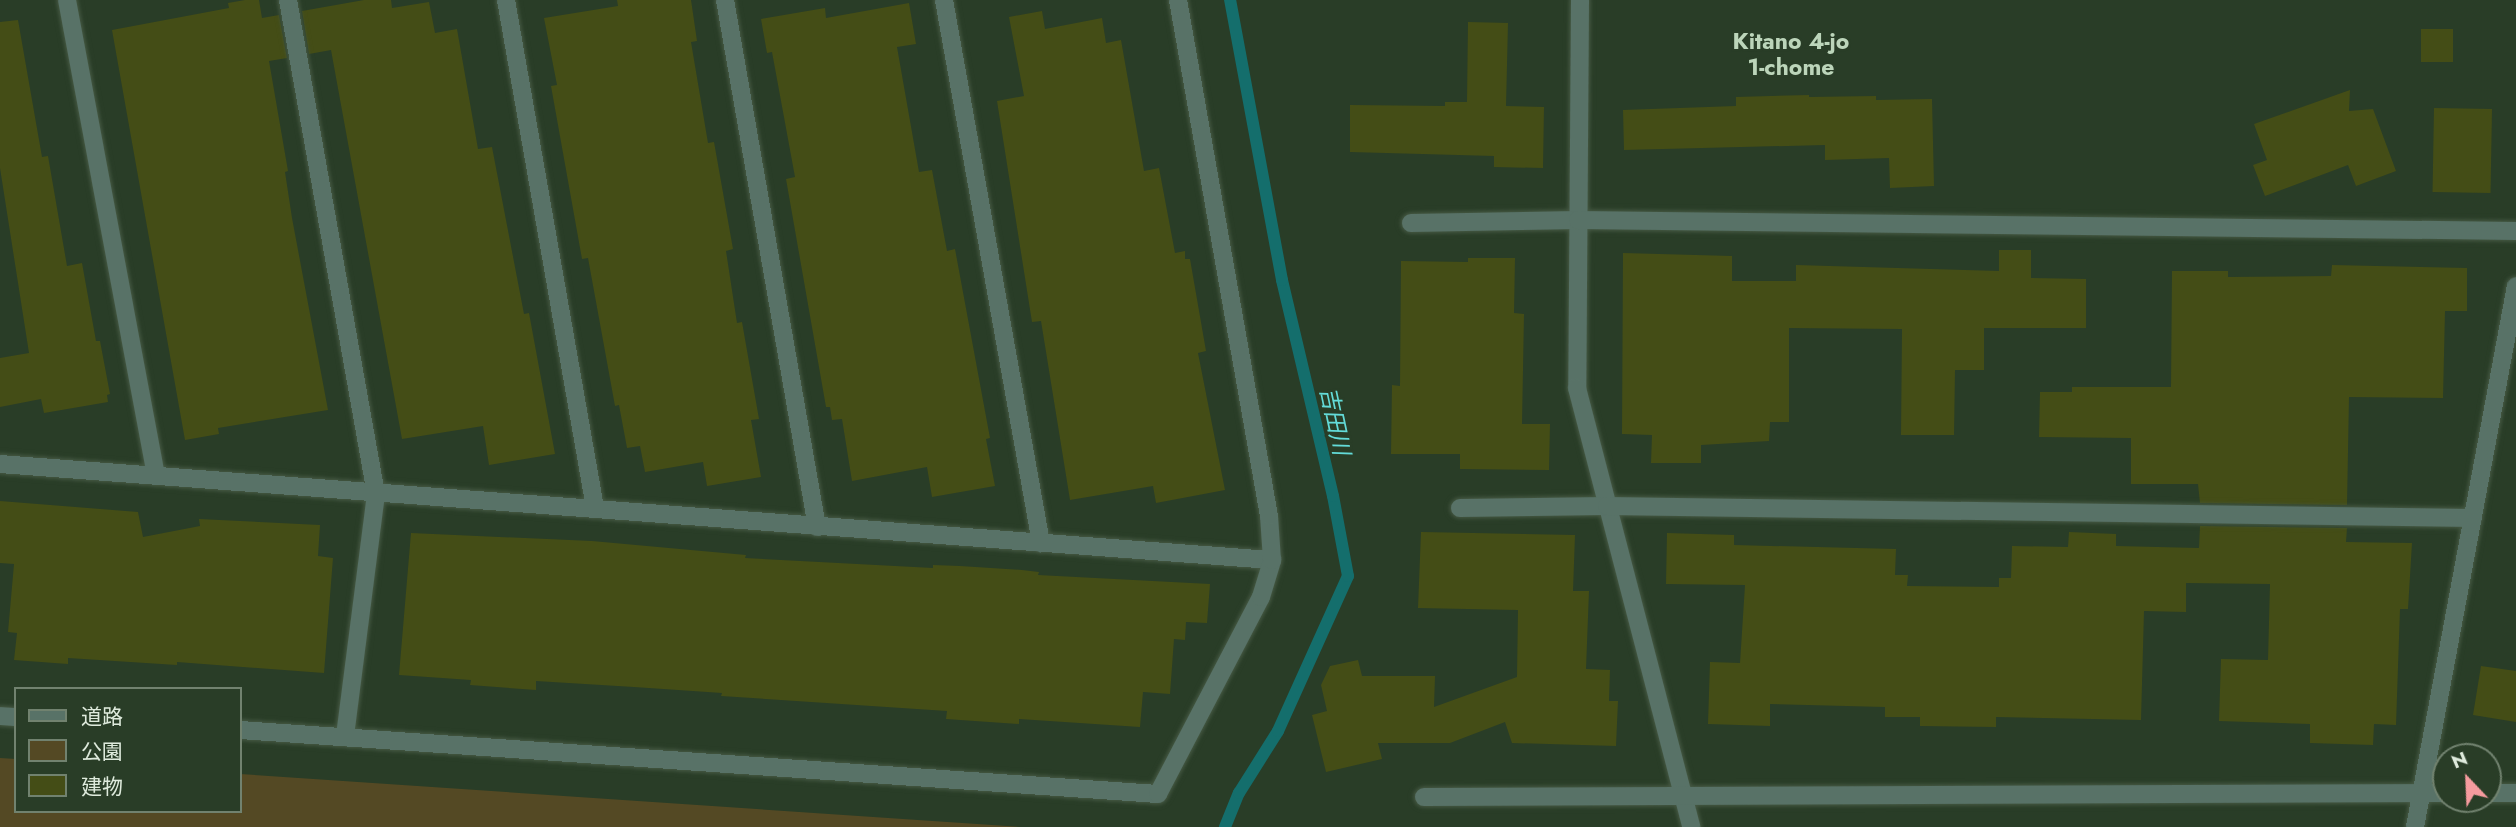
<!DOCTYPE html>
<html>
<head>
<meta charset="utf-8">
<style>
  body { margin:0 }
  #map { position:relative; width:2516px; height:827px; overflow:hidden; background:#293d27; font-family:Jost,"Noto Sans JP",sans-serif }
  div>[style] { position:absolute }
  .green>* { inset:0; background:#544924 }
  .stream>* { height:12px; margin:-6px; padding:0 6px; transform-origin:6px; border-radius:6px; background:#146e6c }
  .building>* { inset:0; background:#444d16; transform-origin:0 0 }
  .roads { filter:drop-shadow(0 0 2px #465944) drop-shadow(0 0 2px #465944) }
  .minor>* { height:18px; margin:-9px; padding:0 9px; transform-origin:9px; border-radius:9px; background:#587267 }
  span { translate:-50% -50%; white-space:nowrap; text-align:center; line-height:1.15; -webkit-text-stroke:5px #293d27; paint-order:stroke }
  .neighbourhood-label { font-size:23px; color:#bcd5ba; font-weight:700 }
  .water-label { font-size:23px; color:#63dbd8; font-style:italic }
  .legend { position:absolute; left:14px; top:687px; width:228px; height:126px; box-sizing:border-box; background:#293d27; border:2px solid #71826f; margin:0; padding:9px 12px; list-style:none; font-size:21px; color:#deeadc }
  .legend li { display:flex; align-items:center; gap:14px; height:35px }
  .legend b { width:35px; border:2px solid #71826f }
  .north { position:absolute; left:2432px; top:743px; width:70px; height:70px; box-sizing:border-box; background:#293d27; border:2px solid #71826f; border-radius:50%; rotate:337deg; font-size:19px; font-weight:700; line-height:28px; text-align:center; color:#deeadc }
  .north::after { content:''; display:block; margin:auto; width:24px; height:32px; background:#f59b9e; clip-path:polygon(50% 0,100% 100%,50% 72%,0 100%) }
</style>
</head>
<body>
<div id="map">
  <div class="green">
    <div style="clip-path:polygon(0 758px,16px 759px,16px 811px,240px 811px,240px 774px,1021px 827px,0 827px)"></div>
  </div>
  <div class="stream">
    <div style="left:1225px;top:827px;width:37px;rotate:-68deg"></div>
    <div style="left:1239px;top:793px;width:73px;rotate:-57.8deg"></div>
    <div style="left:1278px;top:731px;width:170px;rotate:-65.7deg"></div>
    <div style="left:1348px;top:576px;width:81px;rotate:-100.6deg"></div>
    <div style="left:1333px;top:496px;width:222px;rotate:-103.3deg"></div>
    <div style="left:1282px;top:280px;width:285px;rotate:-100.5deg"></div>
  </div>
  <div class="building">
    <div style="clip-path:polygon(245px 0,259px 0,262px 18px,279px 15px,287px 58px,269px 61px,288px 171px,285px 172px,292px 218px,328px 410px,218px 428px,219px 434px,185px 440px,112px 30px,229px 8px,228px 3px)"></div>
    <div style="clip-path:polygon(364px 0,391px 0,392px 8px,429px 2px,435px 33px,457px 29px,478px 149px,492px 147px,524px 314px,529px 313px,555px 454px,489px 465px,483px 426px,402px 439px,331px 50px,309px 54px,302px 11px)"></div>
    <div style="clip-path:polygon(617px 0,691px 0,697px 41px,691px 42px,708px 143px,714px 142px,733px 249px,726px 251px,737px 323px,742px 322px,759px 419px,751px 420px,761px 477px,707px 486px,703px 462px,645px 472px,640px 446px,627px 448px,619px 405px,615px 406px,588px 258px,582px 259px,551px 86px,557px 85px,544px 18px,618px 6px)"></div>
    <div style="clip-path:polygon(909px 3px,916px 44px,897px 47px,919px 172px,932px 170px,947px 251px,955px 249px,990px 438px,986px 439px,995px 486px,932px 497px,927px 467px,852px 481px,842px 419px,832px 420px,830px 407px,826px 407px,786px 179px,795px 177px,772px 52px,767px 53px,761px 19px,825px 8px,826px 18px)"></div>
    <div style="clip-path:polygon(1042px 11px,1045px 29px,1102px 18px,1106px 43px,1121px 40px,1144px 171px,1159px 168px,1175px 253px,1185px 251px,1185px 259px,1190px 259px,1206px 351px,1198px 353px,1225px 490px,1156px 503px,1153px 486px,1070px 500px,1041px 321px,1032px 322px,997px 101px,1024px 96px,1009px 17px)"></div>
    <div style="clip-path:polygon(18px 20px,42px 157px,48px 156px,67px 266px,82px 263px,96px 341px,100px 341px,110px 394px,107px 395px,108px 402px,44px 413px,41px 399px,0 407px,0 358px,29px 353px,0 168px,0 22px)"></div>
    <div style="clip-path:polygon(1468px 22px,1508px 23px,1506px 106px,1544px 107px,1543px 168px,1494px 167px,1494px 156px,1350px 152px,1350px 105px,1445px 106px,1445px 102px,1467px 102px)"></div>
    <div style="left:2421px;top:29px;width:32px;height:33px"></div>
    <div style="clip-path:polygon(2350px 90px,2349px 111px,2373px 109px,2396px 171px,2356px 186px,2348px 165px,2265px 196px,2253px 165px,2267px 160px,2254px 124px)"></div>
    <div style="clip-path:polygon(1809px 95px,1809px 97px,1876px 96px,1876px 100px,1932px 99px,1934px 186px,1890px 188px,1889px 158px,1825px 160px,1825px 145px,1624px 150px,1623px 110px,1736px 106px,1736px 97px)"></div>
    <div style="left:2434px;top:108px;width:58px;height:84px;rotate:1deg"></div>
    <div style="clip-path:polygon(1999px 250px,2031px 250px,2031px 278px,2086px 279px,2086px 328px,1984px 328px,1984px 370px,1955px 370px,1954px 435px,1901px 435px,1902px 329px,1789px 328px,1789px 422px,1770px 422px,1769px 441px,1701px 445px,1701px 463px,1651px 463px,1652px 435px,1622px 434px,1623px 253px,1732px 256px,1732px 281px,1796px 281px,1796px 265px,1999px 271px)"></div>
    <div style="clip-path:polygon(1468px 258px,1515px 258px,1514px 313px,1524px 314px,1522px 424px,1550px 424px,1549px 470px,1460px 469px,1460px 454px,1391px 454px,1392px 385px,1400px 386px,1401px 261px,1468px 262px)"></div>
    <div style="clip-path:polygon(2332px 265px,2467px 268px,2467px 311px,2445px 311px,2443px 398px,2349px 397px,2347px 505px,2200px 503px,2198px 484px,2131px 484px,2131px 438px,2039px 437px,2040px 392px,2072px 392px,2072px 387px,2171px 387px,2172px 271px,2228px 271px,2228px 277px,2331px 276px)"></div>
    <div style="clip-path:polygon(0 501px,138px 512px,143px 537px,200px 526px,199px 519px,320px 525px,318px 556px,333px 558px,324px 673px,177px 662px,177px 665px,68px 658px,68px 664px,14px 660px,17px 633px,8px 632px,14px 564px,0 563px)"></div>
    <div style="clip-path:polygon(2200px 526px,2347px 528px,2346px 542px,2412px 543px,2408px 609px,2400px 609px,2396px 725px,2374px 724px,2373px 745px,2310px 743px,2310px 724px,2219px 721px,2221px 659px,2268px 660px,2270px 584px,2186px 583px,2186px 612px,2144px 611px,2141px 720px,1996px 717px,1996px 727px,1920px 726px,1920px 717px,1885px 717px,1885px 707px,1770px 704px,1770px 726px,1708px 724px,1710px 662px,1740px 663px,1745px 585px,1666px 584px,1667px 533px,1734px 535px,1734px 545px,1896px 549px,1895px 575px,1908px 575px,1907px 586px,1999px 587px,1999px 578px,2011px 578px,2012px 546px,2068px 547px,2069px 532px,2116px 534px,2116px 546px,2199px 548px)"></div>
    <div style="clip-path:polygon(1421px 532px,1575px 535px,1573px 591px,1589px 591px,1586px 669px,1610px 670px,1609px 701px,1618px 701px,1616px 746px,1512px 743px,1505px 722px,1450px 743px,1378px 743px,1382px 759px,1326px 772px,1312px 715px,1327px 711px,1321px 685px,1330px 666px,1358px 660px,1362px 676px,1435px 676px,1434px 707px,1517px 677px,1518px 610px,1418px 608px)"></div>
    <div style="clip-path:polygon(411px 533px,592px 541px,746px 555px,745px 558px,933px 568px,933px 565px,960px 566px,1022px 570px,1039px 572px,1038px 575px,1210px 584px,1207px 623px,1186px 622px,1185px 640px,1174px 639px,1170px 694px,1143px 692px,1140px 727px,1019px 719px,1019px 724px,946px 719px,947px 711px,721px 696px,722px 693px,634px 687px,536px 681px,536px 690px,470px 685px,471px 680px,399px 675px)"></div>
    <div style="clip-path:polygon(2481px 666px,2516px 671px,2516px 722px,2473px 715px)"></div>
  </div>
  <div class="roads">
    <div class="minor">
      <div style="left:67px;top:0;width:482px;rotate:79.4deg"></div>
      <div style="left:288px;top:0;width:502px;rotate:79.9deg"></div>
      <div style="left:376px;top:494px;width:245px;rotate:97.3deg"></div>
      <div style="left:506px;top:0;width:516px;rotate:80.06deg"></div>
      <div style="left:725px;top:0;width:535px;rotate:80.1deg"></div>
      <div style="left:944px;top:0;width:552px;rotate:79.87deg"></div>
      <div style="left:1580px;top:0;width:388px;rotate:90.4deg"></div>
      <div style="left:1577px;top:388px;width:454px;rotate:75.4deg"></div>
      <div style="left:1411px;top:223px;width:167px;rotate:-1deg"></div>
      <div style="left:1578px;top:220px;width:938px;rotate:0.67deg"></div>
      <div style="left:0;top:464px;width:1276px;rotate:4.32deg"></div>
      <div style="left:1460px;top:508px;width:147px;rotate:-0.8deg"></div>
      <div style="left:1607px;top:506px;width:866px;rotate:0.79deg"></div>
      <div style="left:0;top:716px;width:16px;rotate:4deg"></div>
      <div style="left:240px;top:730px;width:920px;rotate:3.99deg"></div>
      <div style="left:1158px;top:794px;width:222px;rotate:-62.4deg"></div>
      <div style="left:1261px;top:597px;width:39px;rotate:-73deg"></div>
      <div style="left:1272px;top:560px;width:44px;rotate:-93.9deg"></div>
      <div style="left:1269px;top:516px;width:524px;rotate:-100deg"></div>
      <div style="left:2488px;top:793px;width:28px"></div>
      <div style="left:1424px;top:797px;width:1022px;rotate:-0.22deg"></div>
      <div style="left:2415px;top:827px;width:550px;rotate:-79.43deg"></div>
    </div>
  </div>
  <div class="neighbourhood-label">
    <span style="left:1791px;top:54px">Kitano 4-jo<br>1-chome</span>
  </div>
  <div class="water-label">
    <span style="left:1335px;top:421px;rotate:78deg">吉田川</span>
  </div>
  <ul class="legend">
  <li><b style="height:9px;background:#587267"></b>道路</li>
  <li><b style="height:19px;background:#544924"></b>公園</li>
  <li><b style="height:19px;background:#444d16"></b>建物</li>
  </ul>
  <div class="north">N</div>
</div>
</body>
</html>
